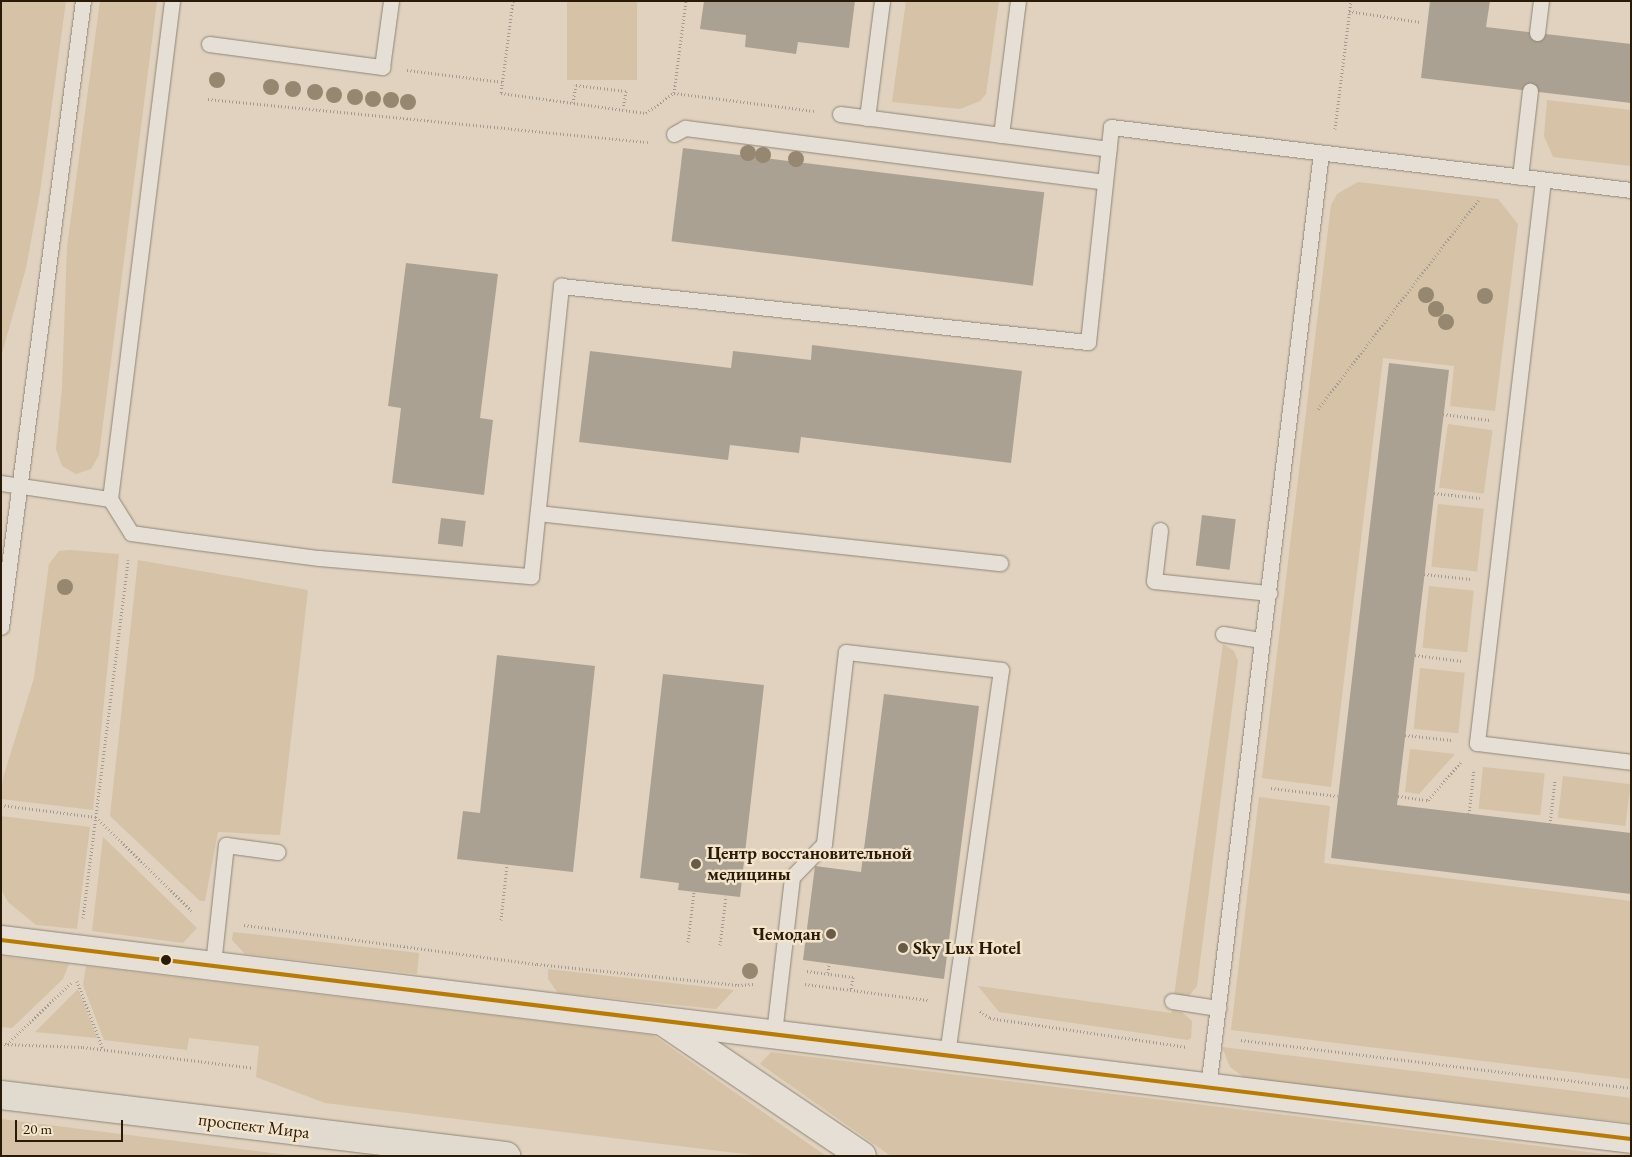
<!DOCTYPE html>
<html>
<head>
<meta charset="utf-8">
<style>
  body { margin:0 }
  #map { position:relative; width:1632px; height:1157px; overflow:hidden; background:#e0d2be; font-family:"EB Garamond",serif }
  div>[style] { position:absolute }
  .green>* { inset:0; background:#d5c2a7; transform-origin:0 0 }
  .building>* { inset:0; background:#aba193; transform-origin:0 0 }
  .path>* { height:3px; margin-top:-1.5px; transform-origin:0; background:repeating-linear-gradient(90deg,#a19b92 0 1px,transparent 0 3.5px) }
  .roads { filter:drop-shadow(0 0 1px #8f8678) drop-shadow(0 0 1px #8f8678) }
  .service>* { height:15px; margin:-7.5px; padding:0 7.5px; transform-origin:7.5px; border-radius:7.5px; background:#e5dfd5 }
  .minor>* { height:28px; margin:-14px; padding:0 14px; transform-origin:14px; border-radius:14px; background:#e5dfd5 }
  .primary>* { height:28px; margin:-14px; padding:0 14px; transform-origin:14px; border-radius:14px; background:#e1dace }
  .bus-1>* { height:4px; margin:-2px; padding:0 2px; transform-origin:2px; border-radius:2px; background:#b97c02 }
  .trees>* { width:16px; height:16px; margin:-8px; border-radius:50%; background:#968771 }
  .dots>* { width:14px; height:14px; translate:-50% -50%; box-sizing:border-box; border:2px solid #f3e4cc; border-radius:50% }
  span { translate:-50% -50%; white-space:nowrap; text-align:center; line-height:1.15; -webkit-text-stroke:5px #f3e4cc; paint-order:stroke }
  .poi-label { font-size:18px; color:#291b08; font-weight:700 }
  .left { translate:0 -50%; text-align:left }
  .right { translate:-100% -50%; text-align:right }
  .street-label { font-size:18px; color:#291b08 }
  .frame { position:absolute; inset:0; border:2px solid #291b08; pointer-events:none }
  .scale { position:absolute; left:15px; top:1120px; width:108px; height:22px; box-sizing:border-box; border:2px solid #291b08; border-top:0; padding-left:6px; font-size:15px; line-height:18px; white-space:nowrap; color:#291b08; -webkit-text-stroke:4px #f3e4cc; paint-order:stroke }
</style>
</head>
<body>
<div id="map">
  <div class="green">
    <div style="clip-path:polygon(1px 1px,66px 1px,40px 192px,26px 268px,1px 357px)"></div>
    <div style="clip-path:polygon(100px 1px,157px 1px,99px 455px,91px 469px,76px 474px,62px 466px,56px 449px,62px 388px,67px 247px)"></div>
    <div style="left:567px;top:1px;width:70px;height:79px"></div>
    <div style="clip-path:polygon(906px 1px,999px 1px,986px 94px,980px 101px,960px 109px,892px 102px)"></div>
    <div style="clip-path:polygon(1547px 100px,1631px 110px,1631px 166px,1553px 157px,1544px 136px)"></div>
    <div style="clip-path:polygon(1358px 182px,1498px 199px,1518px 224px,1495px 411px,1450px 406px,1454px 366px,1383px 358px,1331px 787px,1262px 778px,1331px 205px,1337px 194px)"></div>
    <div style="left:1448px;top:424px;width:45px;height:64px;rotate:8deg"></div>
    <div style="left:1438px;top:504px;width:46px;height:63px;rotate:6deg"></div>
    <div style="clip-path:polygon(70px 550px,119px 554px,93px 810px,1px 799px,3px 778px,34px 678px,49px 564px,59px 551px)"></div>
    <div style="clip-path:polygon(138px 560px,308px 590px,280px 835px,218px 832px,205px 901px,200px 901px,110px 816px)"></div>
    <div style="left:1429px;top:586px;width:45px;height:62px;rotate:6deg"></div>
    <div style="clip-path:polygon(1223px 644px,1234px 651px,1238px 661px,1197px 986px,1189px 996px,1174px 996px)"></div>
    <div style="left:1420px;top:668px;width:45px;height:61px;rotate:6deg"></div>
    <div style="clip-path:polygon(1410px 749px,1455px 754px,1419px 794px,1405px 792px)"></div>
    <div style="left:1483px;top:767px;width:62px;height:42px;rotate:6deg"></div>
    <div style="left:1563px;top:776px;width:68px;height:42px;rotate:7deg"></div>
    <div style="clip-path:polygon(1259px 797px,1330px 806px,1324px 863px,1631px 901px,1631px 1079px,1231px 1030px)"></div>
    <div style="clip-path:polygon(1px 816px,90px 827px,77px 929px,36px 925px,8px 902px,1px 889px)"></div>
    <div style="clip-path:polygon(103px 837px,197px 928px,183px 943px,92px 931px)"></div>
    <div style="clip-path:polygon(233px 932px,419px 953px,417px 974px,245px 954px,232px 940px)"></div>
    <div style="clip-path:polygon(1px 956px,69px 964px,63px 979px,12px 1028px,3px 1027px,2px 1031px)"></div>
    <div style="clip-path:polygon(86px 966px,653px 1035px,826px 1156px,761px 1156px,325px 1103px,256px 1077px,259px 1046px,189px 1038px,187px 1050px,104px 1040px,83px 985px)"></div>
    <div style="clip-path:polygon(548px 969px,734px 990px,716px 1009px,558px 993px,548px 979px)"></div>
    <div style="clip-path:polygon(978px 986px,1171px 1013px,1172px 1010px,1182px 1012px,1192px 1021px,1191px 1038px,1188px 1040px,999px 1012px)"></div>
    <div style="clip-path:polygon(78px 989px,97px 1038px,35px 1032px)"></div>
    <div style="clip-path:polygon(1222px 1047px,1631px 1098px,1631px 1123px,1245px 1078px,1230px 1067px)"></div>
    <div style="clip-path:polygon(771px 1052px,1621px 1156px,891px 1156px,760px 1064px)"></div>
    <div style="clip-path:polygon(1px 1119px,296px 1156px,1px 1156px)"></div>
  </div>
  <div class="building">
    <div style="clip-path:polygon(704px 1px,855px 1px,849px 48px,798px 42px,796px 54px,745px 47px,746px 35px,700px 29px)"></div>
    <div style="clip-path:polygon(1430px 1px,1490px 1px,1486px 27px,1631px 44px,1631px 103px,1421px 78px)"></div>
    <div style="left:683px;top:148px;width:364px;height:94px;rotate:7deg"></div>
    <div style="clip-path:polygon(406px 263px,498px 274px,480px 418px,493px 420px,484px 495px,392px 483px,401px 408px,388px 406px)"></div>
    <div style="clip-path:polygon(812px 345px,1022px 371px,1011px 463px,801px 437px,799px 453px,730px 445px,728px 460px,579px 442px,590px 351px,731px 368px,733px 351px,811px 360px)"></div>
    <div style="clip-path:polygon(1389px 363px,1449px 370px,1397px 805px,1631px 833px,1631px 894px,1331px 858px)"></div>
    <div style="left:1202px;top:515px;width:34px;height:51px;rotate:7deg"></div>
    <div style="left:441px;top:518px;width:25px;height:26px;rotate:7deg"></div>
    <div style="clip-path:polygon(497px 655px,595px 666px,573px 872px,457px 859px,463px 811px,480px 813px)"></div>
    <div style="clip-path:polygon(663px 674px,764px 685px,740px 897px,678px 890px,679px 883px,640px 878px)"></div>
    <div style="clip-path:polygon(884px 694px,979px 706px,944px 979px,803px 960px,815px 866px,861px 872px)"></div>
  </div>
  <div class="path">
    <div style="left:513px;top:1px;width:93px;rotate:97.4deg"></div>
    <div style="left:501px;top:93px;width:146px;rotate:7.9deg"></div>
    <div style="left:646px;top:113px;width:34px;rotate:-36deg"></div>
    <div style="left:674px;top:93px;width:141px;rotate:7.3deg"></div>
    <div style="left:1349px;top:11px;width:72px;rotate:8.8deg"></div>
    <div style="left:407px;top:70px;width:97px;rotate:7.1deg"></div>
    <div style="left:674px;top:93px;width:93px;rotate:-82.6deg"></div>
    <div style="left:208px;top:99px;width:442px;rotate:5.6deg"></div>
    <div style="left:573px;top:103px;width:18px;rotate:-81deg"></div>
    <div style="left:576px;top:85px;width:50px;rotate:6.8deg"></div>
    <div style="left:626px;top:91px;width:18px;rotate:99deg"></div>
    <div style="left:1335px;top:129px;width:129px;rotate:-82.9deg"></div>
    <div style="left:1318px;top:409px;width:266px;rotate:-52.5deg"></div>
    <div style="left:1443px;top:414px;width:47px;rotate:7.3deg"></div>
    <div style="left:1434px;top:493px;width:46px;rotate:6.2deg"></div>
    <div style="left:1424px;top:574px;width:47px;rotate:6.1deg"></div>
    <div style="left:1415px;top:655px;width:47px;rotate:7.3deg"></div>
    <div style="left:1405px;top:735px;width:47px;rotate:6.1deg"></div>
    <div style="left:1271px;top:788px;width:67px;rotate:6.8deg"></div>
    <div style="left:1398px;top:796px;width:30px;rotate:8deg"></div>
    <div style="left:1428px;top:800px;width:50px;rotate:-49deg"></div>
    <div style="left:1px;top:805px;width:96px;rotate:7.2deg"></div>
    <div style="left:96px;top:817px;width:134px;rotate:44.4deg"></div>
    <div style="left:1469px;top:814px;width:45px;rotate:-83.7deg"></div>
    <div style="left:1550px;top:824px;width:44px;rotate:-83.5deg"></div>
    <div style="left:83px;top:918px;width:361px;rotate:-82.8deg"></div>
    <div style="left:501px;top:920px;width:55px;rotate:-83.8deg"></div>
    <div style="left:244px;top:925px;width:296px;rotate:7.6deg"></div>
    <div style="left:537px;top:964px;width:202px;rotate:6deg"></div>
    <div style="left:738px;top:985px;width:16px;rotate:-4deg"></div>
    <div style="left:688px;top:942px;width:50px;rotate:-83.2deg"></div>
    <div style="left:720px;top:945px;width:49px;rotate:-83deg"></div>
    <div style="left:807px;top:971px;width:46px;rotate:7.4deg"></div>
    <div style="left:853px;top:977px;width:13px;rotate:99deg"></div>
    <div style="left:828px;top:973px;width:9px;rotate:-84deg"></div>
    <div style="left:77px;top:981px;width:73px;rotate:69.1deg"></div>
    <div style="left:805px;top:984px;width:124px;rotate:7.4deg"></div>
    <div style="left:980px;top:1011px;width:12px;rotate:35deg"></div>
    <div style="left:990px;top:1018px;width:199px;rotate:8.4deg"></div>
    <div style="left:1241px;top:1040px;width:393px;rotate:7deg"></div>
    <div style="left:1px;top:1044px;width:82px;rotate:2.1deg"></div>
    <div style="left:83px;top:1047px;width:171px;rotate:7deg"></div>
    <div style="left:7px;top:1044px;width:90px;rotate:-43.6deg"></div>
  </div>
  <div class="roads">
    <div class="service">
      <div style="left:172px;top:1px;width:502px;rotate:97.1deg"></div>
      <div style="left:110px;top:499px;width:40px;rotate:58deg"></div>
      <div style="left:131px;top:533px;width:59px;rotate:7.9deg"></div>
      <div style="left:189px;top:541px;width:131px;rotate:7.5deg"></div>
      <div style="left:319px;top:558px;width:213px;rotate:4.9deg"></div>
      <div style="left:531px;top:576px;width:292px;rotate:-84.1deg"></div>
      <div style="left:561px;top:286px;width:530px;rotate:6.07deg"></div>
      <div style="left:1088px;top:342px;width:216px;rotate:-83.9deg"></div>
      <div style="left:1111px;top:127px;width:524px;rotate:6.91deg"></div>
      <div style="left:1537px;top:33px;width:32px;rotate:-83deg"></div>
      <div style="left:209px;top:44px;width:175px;rotate:7.6deg"></div>
      <div style="left:382px;top:67px;width:67px;rotate:-82.2deg"></div>
      <div style="left:840px;top:114px;width:271px;rotate:7.4deg"></div>
      <div style="left:867px;top:118px;width:118px;rotate:-82.7deg"></div>
      <div style="left:674px;top:134px;width:13px;rotate:-29deg"></div>
      <div style="left:685px;top:128px;width:422px;rotate:7.3deg"></div>
      <div style="left:1001px;top:135px;width:135px;rotate:-82.8deg"></div>
      <div style="left:1520px;top:177px;width:87px;rotate:-83.4deg"></div>
      <div style="left:1543px;top:180px;width:567px;rotate:96.69deg"></div>
      <div style="left:1477px;top:743px;width:155px;rotate:7deg"></div>
      <div style="left:1px;top:483px;width:110px;rotate:8.4deg"></div>
      <div style="left:538px;top:513px;width:465px;rotate:6.2deg"></div>
      <div style="left:1160px;top:530px;width:51px;rotate:96.7deg"></div>
      <div style="left:1154px;top:581px;width:116px;rotate:6deg"></div>
      <div style="left:1px;top:627px;width:631px;rotate:-82.54deg"></div>
      <div style="left:1223px;top:634px;width:39px;rotate:9deg"></div>
      <div style="left:213px;top:964px;width:120px;rotate:-83.8deg"></div>
      <div style="left:226px;top:845px;width:52px;rotate:7.7deg"></div>
      <div style="left:1172px;top:1001px;width:47px;rotate:8.7deg"></div>
      <div style="left:774px;top:1033px;width:157px;rotate:-83.4deg"></div>
      <div style="left:792px;top:877px;width:46px;rotate:-45.9deg"></div>
      <div style="left:824px;top:844px;width:193px;rotate:-83.5deg"></div>
      <div style="left:846px;top:652px;width:156px;rotate:6.6deg"></div>
      <div style="left:1001px;top:670px;width:389px;rotate:98deg"></div>
      <div style="left:1208px;top:1088px;width:942px;rotate:-83.11deg"></div>
    </div>
    <div class="minor">
      <div style="left:1px;top:940px;width:1642px;rotate:6.96deg"></div>
      <div style="left:662px;top:1021px;width:241px;rotate:34deg"></div>
    </div>
    <div class="primary">
      <div style="left:1px;top:1095px;width:509px;rotate:6.89deg"></div>
    </div>
  </div>
  <div class="bus-1">
    <div style="left:1px;top:940px;width:1642px;rotate:6.96deg"></div>
  </div>
  <div class="trees">
    <div style="left:217px;top:80px"></div>
    <div style="left:271px;top:87px"></div>
    <div style="left:293px;top:89px"></div>
    <div style="left:315px;top:92px"></div>
    <div style="left:334px;top:95px"></div>
    <div style="left:355px;top:97px"></div>
    <div style="left:373px;top:99px"></div>
    <div style="left:391px;top:100px"></div>
    <div style="left:408px;top:102px"></div>
    <div style="left:748px;top:153px"></div>
    <div style="left:763px;top:155px"></div>
    <div style="left:796px;top:159px"></div>
    <div style="left:1426px;top:295px"></div>
    <div style="left:1485px;top:296px"></div>
    <div style="left:1436px;top:309px"></div>
    <div style="left:1446px;top:322px"></div>
    <div style="left:65px;top:587px"></div>
    <div style="left:750px;top:971px"></div>
  </div>
  <div class="dots">
    <div style="left:696px;top:864px;background:#695b48"></div>
    <div style="left:831px;top:934px;background:#695b48"></div>
    <div style="left:903px;top:948px;background:#695b48"></div>
    <div style="left:166px;top:960px;background:#291b08"></div>
  </div>
  <div class="poi-label">
    <span class="left" style="left:707px;top:864px">Центр восстановительной<br>медицины</span>
    <span class="right" style="left:821px;top:934px">Чемодан</span>
    <span class="left" style="left:913px;top:948px">Sky Lux Hotel</span>
  </div>
  <div class="street-label">
    <span style="left:254px;top:1126px;rotate:7deg">проспект Мира</span>
  </div>
  <div class="frame"></div>
  <div class="scale">20 m</div>
</div>
</body>
</html>
